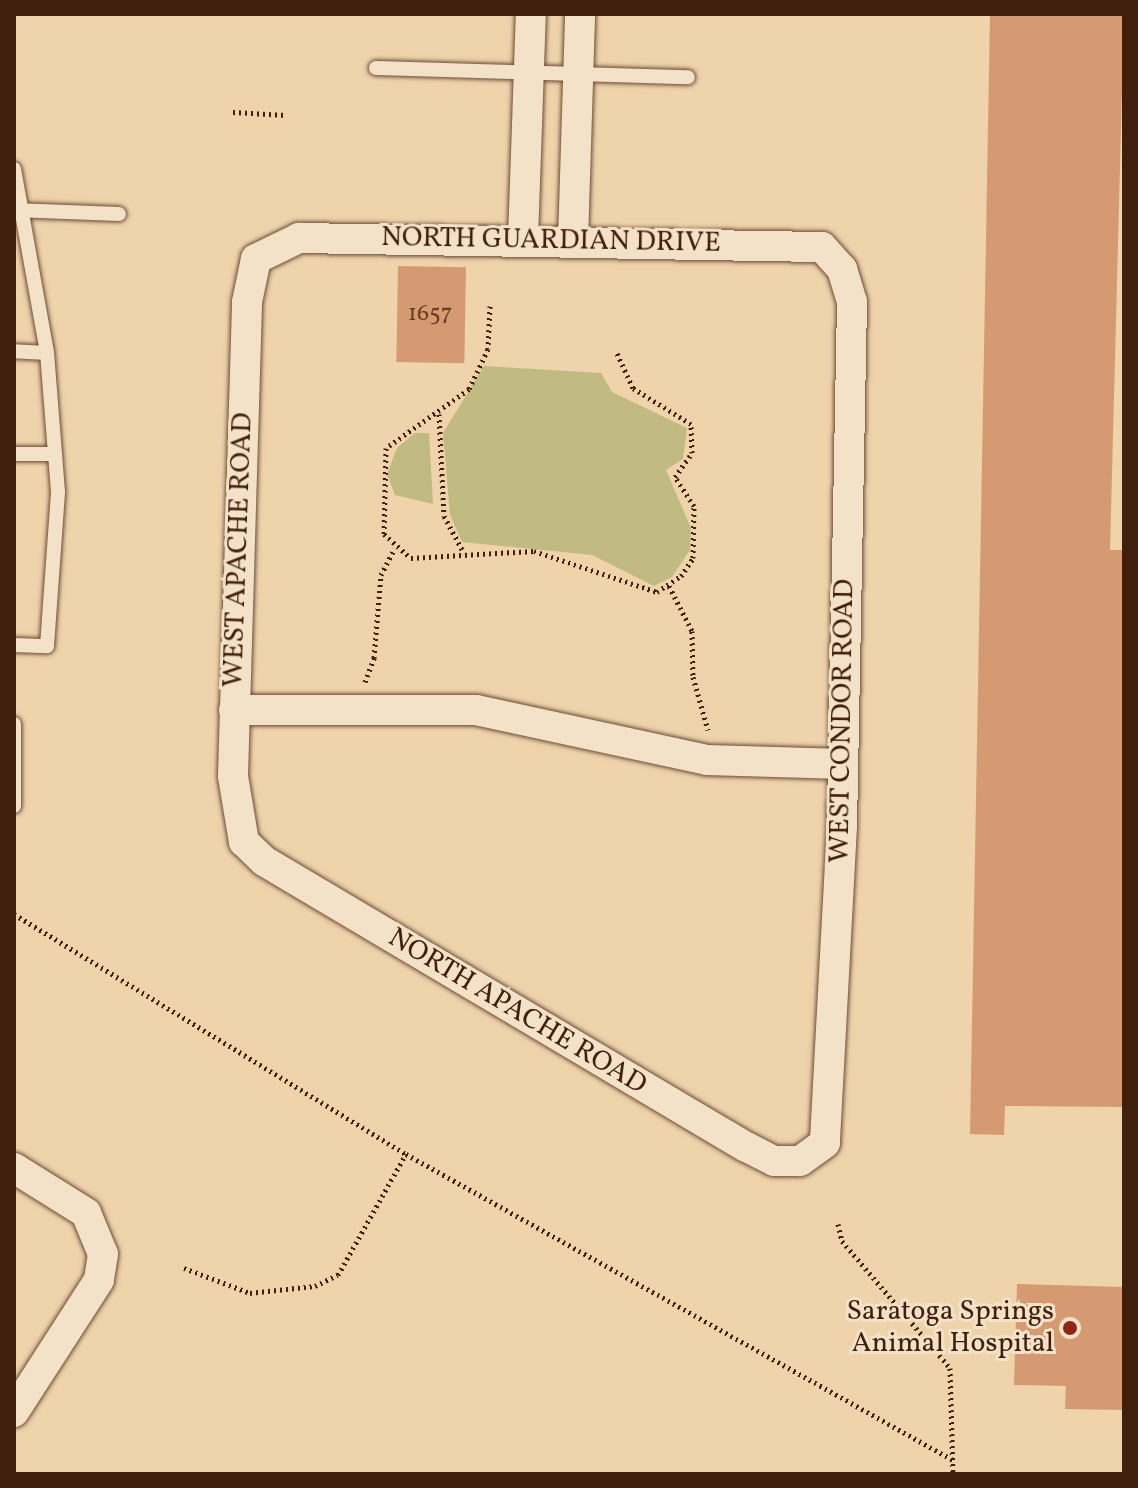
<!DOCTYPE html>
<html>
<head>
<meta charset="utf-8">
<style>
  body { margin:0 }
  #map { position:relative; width:1138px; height:1488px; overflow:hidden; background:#eed3ab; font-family:Vollkorn,serif }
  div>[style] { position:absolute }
  .green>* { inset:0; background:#c1ba83 }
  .building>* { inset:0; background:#d69a72; transform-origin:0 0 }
  .path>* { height:5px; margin-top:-2.5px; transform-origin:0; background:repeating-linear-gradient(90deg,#411f0e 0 2px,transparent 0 6px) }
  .roads { filter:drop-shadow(0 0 2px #6c4c35) drop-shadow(0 0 2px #6c4c35) }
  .lane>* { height:14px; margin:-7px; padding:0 7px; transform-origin:7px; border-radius:7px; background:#f4e2c8 }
  .street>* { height:30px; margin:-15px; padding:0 15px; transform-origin:15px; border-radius:15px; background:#f4e2c8 }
  .dots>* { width:22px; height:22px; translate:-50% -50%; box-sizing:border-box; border:4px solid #f4e2c8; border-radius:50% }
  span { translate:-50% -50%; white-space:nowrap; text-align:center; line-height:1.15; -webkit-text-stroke:6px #f4e2c8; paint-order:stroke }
  .number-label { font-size:24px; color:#663e27 }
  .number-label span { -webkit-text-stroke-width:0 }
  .street-label { font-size:28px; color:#411f0e }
  .poi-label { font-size:28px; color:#411f0e }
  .right { translate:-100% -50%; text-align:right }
  .frame { position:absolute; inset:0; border:16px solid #411f0e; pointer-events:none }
</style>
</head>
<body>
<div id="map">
  <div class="green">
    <div style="clip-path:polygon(484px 366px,601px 373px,612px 392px,687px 428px,683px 459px,666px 470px,691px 528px,690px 550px,672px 577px,654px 586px,592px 555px,462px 542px,450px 515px,443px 433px)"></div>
    <div style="clip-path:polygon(415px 433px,429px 433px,433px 504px,395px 495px,387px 474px,397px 448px)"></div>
  </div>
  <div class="building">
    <div style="clip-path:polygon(990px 14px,1124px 14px,1110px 550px,1124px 550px,1124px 1107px,1005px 1106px,1004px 1135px,970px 1134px)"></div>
    <div style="left:398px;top:266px;width:68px;height:96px;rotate:1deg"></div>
    <div style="clip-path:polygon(1017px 1284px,1124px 1287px,1123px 1410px,1065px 1409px,1066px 1386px,1014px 1385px)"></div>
  </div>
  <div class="path">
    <div style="left:233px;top:112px;width:53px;rotate:3.2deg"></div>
    <div style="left:490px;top:306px;width:43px;rotate:92.7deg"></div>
    <div style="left:488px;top:349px;width:44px;rotate:115.4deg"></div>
    <div style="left:469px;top:389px;width:102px;rotate:144.6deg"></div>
    <div style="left:386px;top:448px;width:86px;rotate:91.3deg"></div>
    <div style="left:384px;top:534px;width:36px;rotate:42deg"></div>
    <div style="left:411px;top:558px;width:123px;rotate:-3.3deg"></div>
    <div style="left:534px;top:551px;width:130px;rotate:18.4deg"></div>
    <div style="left:657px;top:592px;width:29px;rotate:-34deg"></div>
    <div style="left:681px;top:576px;width:22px;rotate:-56deg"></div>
    <div style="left:693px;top:558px;width:52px;rotate:-88.9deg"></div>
    <div style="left:694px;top:506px;width:35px;rotate:-123deg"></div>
    <div style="left:675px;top:477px;width:29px;rotate:-55deg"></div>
    <div style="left:692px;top:453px;width:29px;rotate:-92deg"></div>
    <div style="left:691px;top:424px;width:68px;rotate:-148.2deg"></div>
    <div style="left:633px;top:388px;width:41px;rotate:-114.7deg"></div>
    <div style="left:439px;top:414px;width:102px;rotate:87.2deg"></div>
    <div style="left:444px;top:516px;width:42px;rotate:61.6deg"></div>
    <div style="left:669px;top:586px;width:51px;rotate:62.9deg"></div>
    <div style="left:692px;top:631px;width:46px;rotate:88.8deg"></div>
    <div style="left:693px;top:677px;width:55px;rotate:74.2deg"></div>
    <div style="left:365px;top:682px;width:26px;rotate:-69deg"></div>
    <div style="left:374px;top:658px;width:83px;rotate:-85.2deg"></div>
    <div style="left:381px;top:575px;width:30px;rotate:-63deg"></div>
    <div style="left:14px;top:914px;width:460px;rotate:31.5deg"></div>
    <div style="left:406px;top:1154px;width:627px;rotate:29.22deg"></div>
    <div style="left:838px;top:1224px;width:17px;rotate:77deg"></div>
    <div style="left:842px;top:1241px;width:167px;rotate:49.6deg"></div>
    <div style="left:950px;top:1368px;width:106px;rotate:88.4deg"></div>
    <div style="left:184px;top:1268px;width:71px;rotate:20.7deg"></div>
    <div style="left:250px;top:1293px;width:65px;rotate:-6.1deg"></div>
    <div style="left:315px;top:1286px;width:25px;rotate:-26deg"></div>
    <div style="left:338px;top:1275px;width:139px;rotate:-60.7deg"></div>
    <div style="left:1040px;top:1474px;width:54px"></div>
  </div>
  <div class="roads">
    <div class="lane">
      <div style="left:376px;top:68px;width:312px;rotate:1.7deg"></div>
      <div style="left:14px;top:169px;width:187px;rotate:79.8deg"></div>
      <div style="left:47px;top:353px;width:33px;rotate:-177deg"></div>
      <div style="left:14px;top:210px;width:105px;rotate:2.2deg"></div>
      <div style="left:14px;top:454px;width:40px"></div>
      <div style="left:14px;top:645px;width:33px;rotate:2deg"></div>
      <div style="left:47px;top:646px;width:154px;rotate:-85.9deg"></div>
      <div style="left:58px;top:492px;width:139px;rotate:-94.5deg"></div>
      <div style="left:14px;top:724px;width:82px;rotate:90deg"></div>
    </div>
    <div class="street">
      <div style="left:299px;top:238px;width:523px;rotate:0.99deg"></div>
      <div style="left:822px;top:247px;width:30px;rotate:48deg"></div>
      <div style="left:842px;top:269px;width:34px;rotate:73deg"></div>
      <div style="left:852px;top:302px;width:524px;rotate:91.09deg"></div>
      <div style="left:842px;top:826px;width:317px;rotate:93.1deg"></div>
      <div style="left:825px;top:1143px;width:31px;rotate:144deg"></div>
      <div style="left:800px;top:1161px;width:26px;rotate:180deg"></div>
      <div style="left:774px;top:1161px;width:31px;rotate:-153deg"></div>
      <div style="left:746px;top:1147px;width:560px;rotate:-149.32deg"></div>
      <div style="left:264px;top:861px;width:28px;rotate:-136deg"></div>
      <div style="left:244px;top:842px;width:67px;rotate:-99.5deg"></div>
      <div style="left:233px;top:776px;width:474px;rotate:-88.3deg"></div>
      <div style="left:247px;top:302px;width:44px;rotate:-78.2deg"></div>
      <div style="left:256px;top:259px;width:48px;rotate:-26deg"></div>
      <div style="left:523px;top:239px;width:225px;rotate:-88deg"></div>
      <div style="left:573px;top:241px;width:227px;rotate:-88.2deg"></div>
      <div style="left:234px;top:710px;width:242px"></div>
      <div style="left:476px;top:710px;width:236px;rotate:12.2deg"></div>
      <div style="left:707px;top:760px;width:136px;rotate:1.7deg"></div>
      <div style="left:14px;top:1168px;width:85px;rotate:32deg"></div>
      <div style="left:86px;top:1213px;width:44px;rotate:67.5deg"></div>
      <div style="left:103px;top:1254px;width:26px;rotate:99deg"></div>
      <div style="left:99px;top:1280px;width:157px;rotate:122.8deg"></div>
    </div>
  </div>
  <div class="dots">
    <div style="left:1070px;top:1328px;background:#8f2418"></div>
  </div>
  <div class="number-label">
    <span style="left:430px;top:315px">1657</span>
  </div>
  <div class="street-label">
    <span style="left:551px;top:241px;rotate:1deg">NORTH GUARDIAN DRIVE</span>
    <span style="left:239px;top:550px;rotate:-88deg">WEST APACHE ROAD</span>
    <span style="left:843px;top:721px;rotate:-89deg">WEST CONDOR ROAD</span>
    <span style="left:517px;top:1012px;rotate:31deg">NORTH APACHE ROAD</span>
  </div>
  <div class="poi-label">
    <span class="right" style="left:1054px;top:1328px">Saratoga Springs<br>Animal Hospital</span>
  </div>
  <div class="frame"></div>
</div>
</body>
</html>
